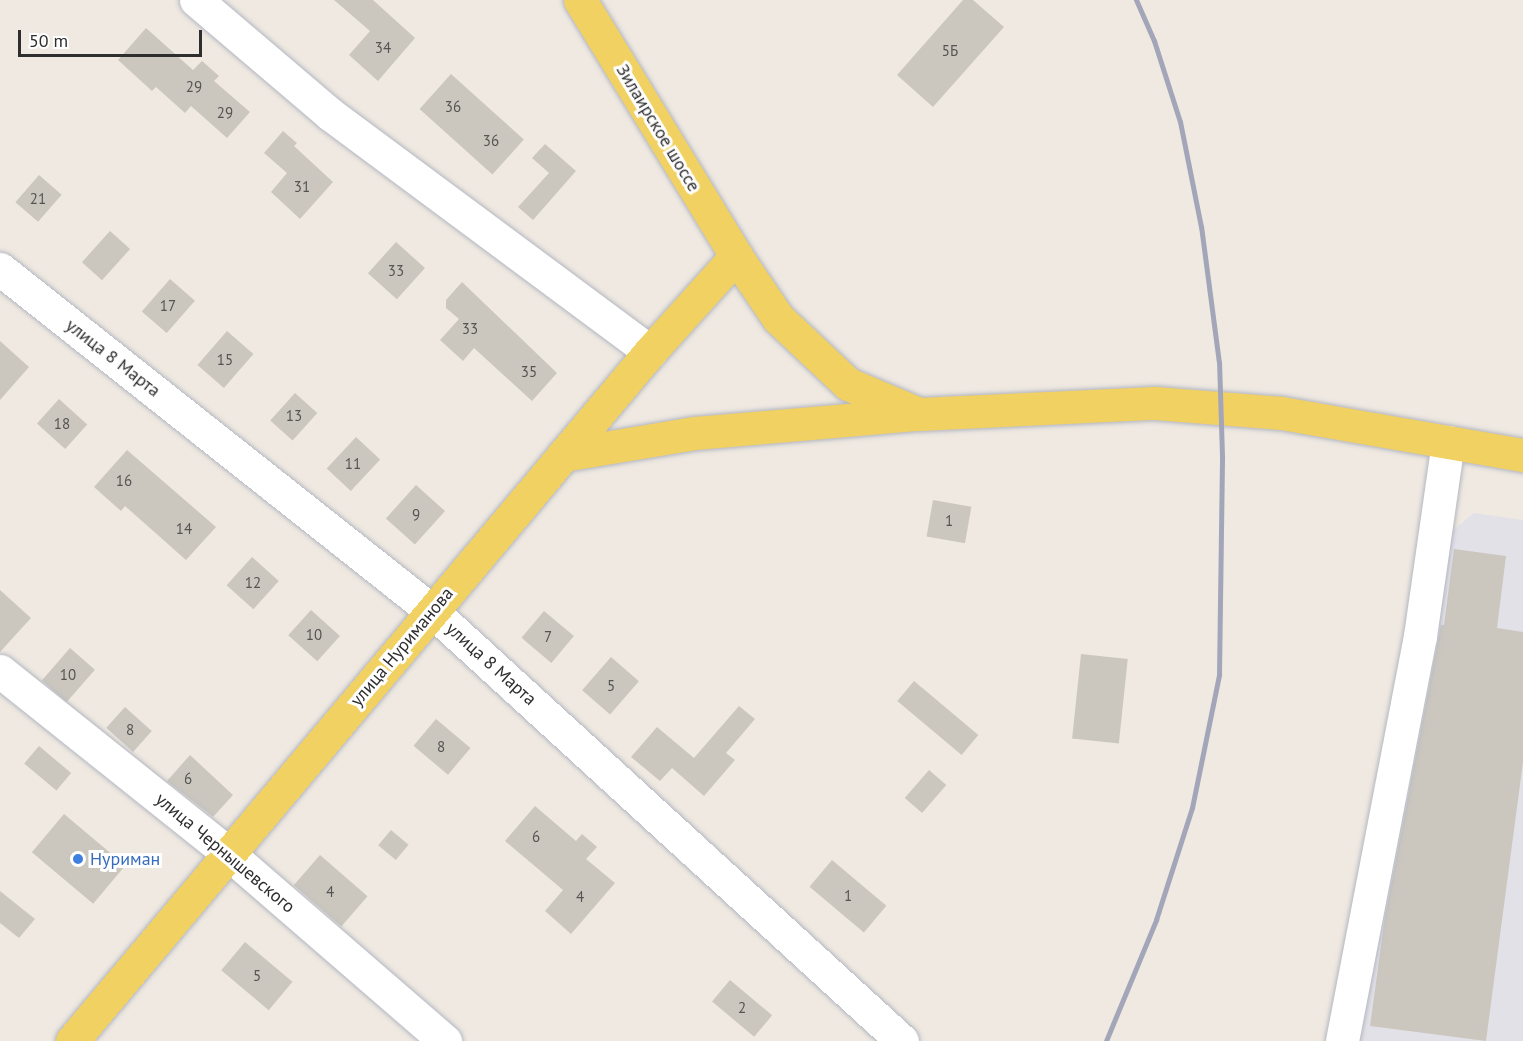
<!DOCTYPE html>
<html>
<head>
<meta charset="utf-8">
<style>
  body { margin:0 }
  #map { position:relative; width:1523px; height:1041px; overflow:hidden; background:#efe9e1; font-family:"PT Sans",sans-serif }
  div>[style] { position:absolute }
  .industrial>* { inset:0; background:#e3e1e8 }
  .building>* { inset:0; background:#cbc7bf; transform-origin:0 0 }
  .roads { filter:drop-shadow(0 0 2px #b4b7c1) drop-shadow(0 0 2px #b4b7c1) }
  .minor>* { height:33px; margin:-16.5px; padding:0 16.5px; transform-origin:16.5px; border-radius:16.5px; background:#fff }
  .major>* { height:33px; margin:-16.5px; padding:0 16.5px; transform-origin:16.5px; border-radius:16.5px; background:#f2d163 }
  .rail>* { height:4.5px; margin:-2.25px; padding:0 2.25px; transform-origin:2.25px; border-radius:2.25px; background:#a3a6b8 }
  .dots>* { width:16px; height:16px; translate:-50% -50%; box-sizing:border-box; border:3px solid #fff; border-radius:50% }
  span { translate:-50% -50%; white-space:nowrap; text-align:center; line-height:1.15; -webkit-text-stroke:6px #fff; paint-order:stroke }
  .number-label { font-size:15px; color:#555452 }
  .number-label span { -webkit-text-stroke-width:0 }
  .street-label { font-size:18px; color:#2e2e2e }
  .shop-label { font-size:18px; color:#366cbe }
  .left { translate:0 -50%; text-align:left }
  .scale { position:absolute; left:18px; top:30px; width:184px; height:27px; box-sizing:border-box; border:3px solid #2e2e2e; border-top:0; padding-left:8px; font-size:18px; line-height:21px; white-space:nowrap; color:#2e2e2e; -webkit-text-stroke:4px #fff; paint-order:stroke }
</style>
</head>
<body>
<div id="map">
  <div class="industrial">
    <div style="clip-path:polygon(1474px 513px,1523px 520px,1523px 1041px,1357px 1041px,1446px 536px)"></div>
  </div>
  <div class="building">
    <div style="clip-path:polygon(334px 0,373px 0,415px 38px,378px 81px,349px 55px,370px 31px)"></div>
    <div style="clip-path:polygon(963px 0,973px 0,1004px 27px,933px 107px,897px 75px)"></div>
    <div style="clip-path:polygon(146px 28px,193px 70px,202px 61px,219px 76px,214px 81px,250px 112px,227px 138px,191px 106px,185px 113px,156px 87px,152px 91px,118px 60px)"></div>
    <div style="left:451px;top:74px;width:98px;height:47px;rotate:42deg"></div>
    <div style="clip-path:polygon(283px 131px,297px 143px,294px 146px,333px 182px,300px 219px,271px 192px,287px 173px,264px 153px)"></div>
    <div style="clip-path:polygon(545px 144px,576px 171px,533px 220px,518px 207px,549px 173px,532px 158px)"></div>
    <div style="left:39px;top:175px;width:30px;height:36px;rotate:41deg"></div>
    <div style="left:110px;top:231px;width:27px;height:42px;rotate:42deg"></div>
    <div style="left:396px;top:242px;width:39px;height:42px;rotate:42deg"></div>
    <div style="left:170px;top:279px;width:33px;height:43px;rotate:41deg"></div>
    <div style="clip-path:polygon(462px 282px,557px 373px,532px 401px,474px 348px,463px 361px,440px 340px,459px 319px,446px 308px,446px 300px)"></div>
    <div style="left:227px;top:331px;width:35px;height:45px;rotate:41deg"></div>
    <div style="clip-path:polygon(0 341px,29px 367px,0 400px)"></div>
    <div style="left:295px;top:393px;width:30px;height:37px;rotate:42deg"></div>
    <div style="left:59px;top:399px;width:38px;height:33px;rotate:42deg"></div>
    <div style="left:356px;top:437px;width:33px;height:43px;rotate:43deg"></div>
    <div style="clip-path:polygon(127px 450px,216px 527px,186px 560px,125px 506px,121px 511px,94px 487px)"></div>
    <div style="left:416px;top:485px;width:39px;height:45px;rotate:42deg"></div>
    <div style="left:933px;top:500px;width:39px;height:37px;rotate:10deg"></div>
    <div style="clip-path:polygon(1454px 549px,1506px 556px,1497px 628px,1523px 632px,1523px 762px,1486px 1041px,1370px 1026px,1385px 917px,1441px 625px,1444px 625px)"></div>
    <div style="left:252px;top:557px;width:36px;height:38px;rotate:42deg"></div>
    <div style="clip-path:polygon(0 590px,31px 618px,0 652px)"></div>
    <div style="left:311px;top:610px;width:39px;height:34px;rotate:42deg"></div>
    <div style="left:544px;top:611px;width:39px;height:35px;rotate:40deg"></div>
    <div style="left:70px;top:648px;width:33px;height:43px;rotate:41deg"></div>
    <div style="left:1081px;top:654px;width:47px;height:85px;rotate:6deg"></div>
    <div style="left:611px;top:657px;width:37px;height:44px;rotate:41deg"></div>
    <div style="left:914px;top:681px;width:84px;height:26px;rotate:40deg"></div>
    <div style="clip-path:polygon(739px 706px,755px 719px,726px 753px,735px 760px,704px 796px,672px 768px,660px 781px,631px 757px,657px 727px,694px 758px)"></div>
    <div style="left:125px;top:707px;width:36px;height:28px;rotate:42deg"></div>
    <div style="left:436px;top:719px;width:45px;height:35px;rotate:40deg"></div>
    <div style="left:39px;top:746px;width:42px;height:23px;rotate:40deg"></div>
    <div style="clip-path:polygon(190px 755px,233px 795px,213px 817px,167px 781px)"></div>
    <div style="left:929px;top:770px;width:23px;height:37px;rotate:41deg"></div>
    <div style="clip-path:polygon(535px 806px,576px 841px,582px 834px,597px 847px,586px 859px,615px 883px,571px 934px,545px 911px,563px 890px,505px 841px)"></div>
    <div style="left:64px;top:814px;width:80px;height:50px;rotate:40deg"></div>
    <div style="left:391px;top:830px;width:23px;height:20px;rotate:40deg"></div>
    <div style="left:320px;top:855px;width:63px;height:40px;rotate:41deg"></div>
    <div style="left:832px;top:860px;width:71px;height:35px;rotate:40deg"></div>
    <div style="clip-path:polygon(0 891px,35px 919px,19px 938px,0 923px)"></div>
    <div style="left:245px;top:942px;width:62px;height:37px;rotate:40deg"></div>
    <div style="left:730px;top:980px;width:55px;height:28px;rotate:40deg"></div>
  </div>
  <div class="roads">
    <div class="minor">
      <div style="left:196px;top:0;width:176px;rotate:40.4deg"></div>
      <div style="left:330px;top:114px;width:399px;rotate:36.6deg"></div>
      <div style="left:0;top:269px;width:551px;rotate:38.37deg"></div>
      <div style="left:432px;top:611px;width:637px;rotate:42.46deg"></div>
      <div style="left:0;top:671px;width:293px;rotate:38.6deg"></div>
      <div style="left:229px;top:854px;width:286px;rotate:40.9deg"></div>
      <div style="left:1342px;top:1041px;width:412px;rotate:-79.1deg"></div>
      <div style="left:1420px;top:636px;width:196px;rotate:-81.8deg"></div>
    </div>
    <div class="major">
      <div style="left:580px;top:0;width:300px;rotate:58.6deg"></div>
      <div style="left:736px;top:256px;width:75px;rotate:55.9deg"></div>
      <div style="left:778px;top:318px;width:96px;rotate:43.3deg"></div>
      <div style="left:848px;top:384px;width:77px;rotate:22.9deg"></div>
      <div style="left:919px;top:414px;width:236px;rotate:-2.7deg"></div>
      <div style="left:1155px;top:403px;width:127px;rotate:4.5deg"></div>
      <div style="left:1282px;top:413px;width:245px;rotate:9.9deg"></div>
      <div style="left:563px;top:455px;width:134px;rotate:-9.5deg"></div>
      <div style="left:695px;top:433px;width:221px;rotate:-4.9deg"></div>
      <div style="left:72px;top:1041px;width:899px;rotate:-50.01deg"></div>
      <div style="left:650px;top:352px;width:129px;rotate:-48.1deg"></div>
    </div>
  </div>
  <div class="rail">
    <div style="left:1106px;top:1041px;width:131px;rotate:-67.5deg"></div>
    <div style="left:1156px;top:920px;width:118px;rotate:-72.2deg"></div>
    <div style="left:1192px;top:808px;width:136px;rotate:-78.5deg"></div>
    <div style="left:1219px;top:675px;width:219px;rotate:-89.2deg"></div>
    <div style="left:1222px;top:456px;width:93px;rotate:-91.8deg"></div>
    <div style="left:1219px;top:363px;width:137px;rotate:-97.5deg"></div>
    <div style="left:1201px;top:227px;width:107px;rotate:-101.3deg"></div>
    <div style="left:1180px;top:122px;width:85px;rotate:-107.8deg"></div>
    <div style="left:1154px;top:41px;width:45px;rotate:-113.7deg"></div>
  </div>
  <div class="dots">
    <div style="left:78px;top:859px;background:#3f7fe0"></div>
  </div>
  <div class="number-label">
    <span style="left:383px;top:48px">34</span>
    <span style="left:950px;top:51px">5Б</span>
    <span style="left:194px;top:87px">29</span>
    <span style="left:453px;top:107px">36</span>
    <span style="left:225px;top:113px">29</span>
    <span style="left:491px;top:141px">36</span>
    <span style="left:302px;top:187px">31</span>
    <span style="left:38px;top:199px">21</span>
    <span style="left:396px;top:271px">33</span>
    <span style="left:168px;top:306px">17</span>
    <span style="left:470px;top:329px">33</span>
    <span style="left:225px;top:360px">15</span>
    <span style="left:529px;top:372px">35</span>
    <span style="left:294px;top:416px">13</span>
    <span style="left:62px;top:424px">18</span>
    <span style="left:353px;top:464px">11</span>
    <span style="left:124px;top:481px">16</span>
    <span style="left:416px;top:515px">9</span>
    <span style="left:949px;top:521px">1</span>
    <span style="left:184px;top:529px">14</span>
    <span style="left:253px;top:583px">12</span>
    <span style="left:314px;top:635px">10</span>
    <span style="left:548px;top:637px">7</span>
    <span style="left:68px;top:675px">10</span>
    <span style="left:611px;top:686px">5</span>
    <span style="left:130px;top:730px">8</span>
    <span style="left:441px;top:747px">8</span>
    <span style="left:188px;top:779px">6</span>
    <span style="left:536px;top:837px">6</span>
    <span style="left:330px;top:892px">4</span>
    <span style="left:848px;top:896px">1</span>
    <span style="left:580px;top:897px">4</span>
    <span style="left:257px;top:976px">5</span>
    <span style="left:742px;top:1008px">2</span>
  </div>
  <div class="street-label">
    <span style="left:658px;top:128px;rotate:59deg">Зилаирское шоссе</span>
    <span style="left:113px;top:358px;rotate:38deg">улица 8 Марта</span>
    <span style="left:402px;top:647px;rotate:-50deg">улица Нуриманова</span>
    <span style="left:491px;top:664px;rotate:42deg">улица 8 Марта</span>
    <span style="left:225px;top:853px;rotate:40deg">улица Чернышевского</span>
  </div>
  <div class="shop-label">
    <span class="left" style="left:90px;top:859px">Нуриман</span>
  </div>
  <div class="scale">50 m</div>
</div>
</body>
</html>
